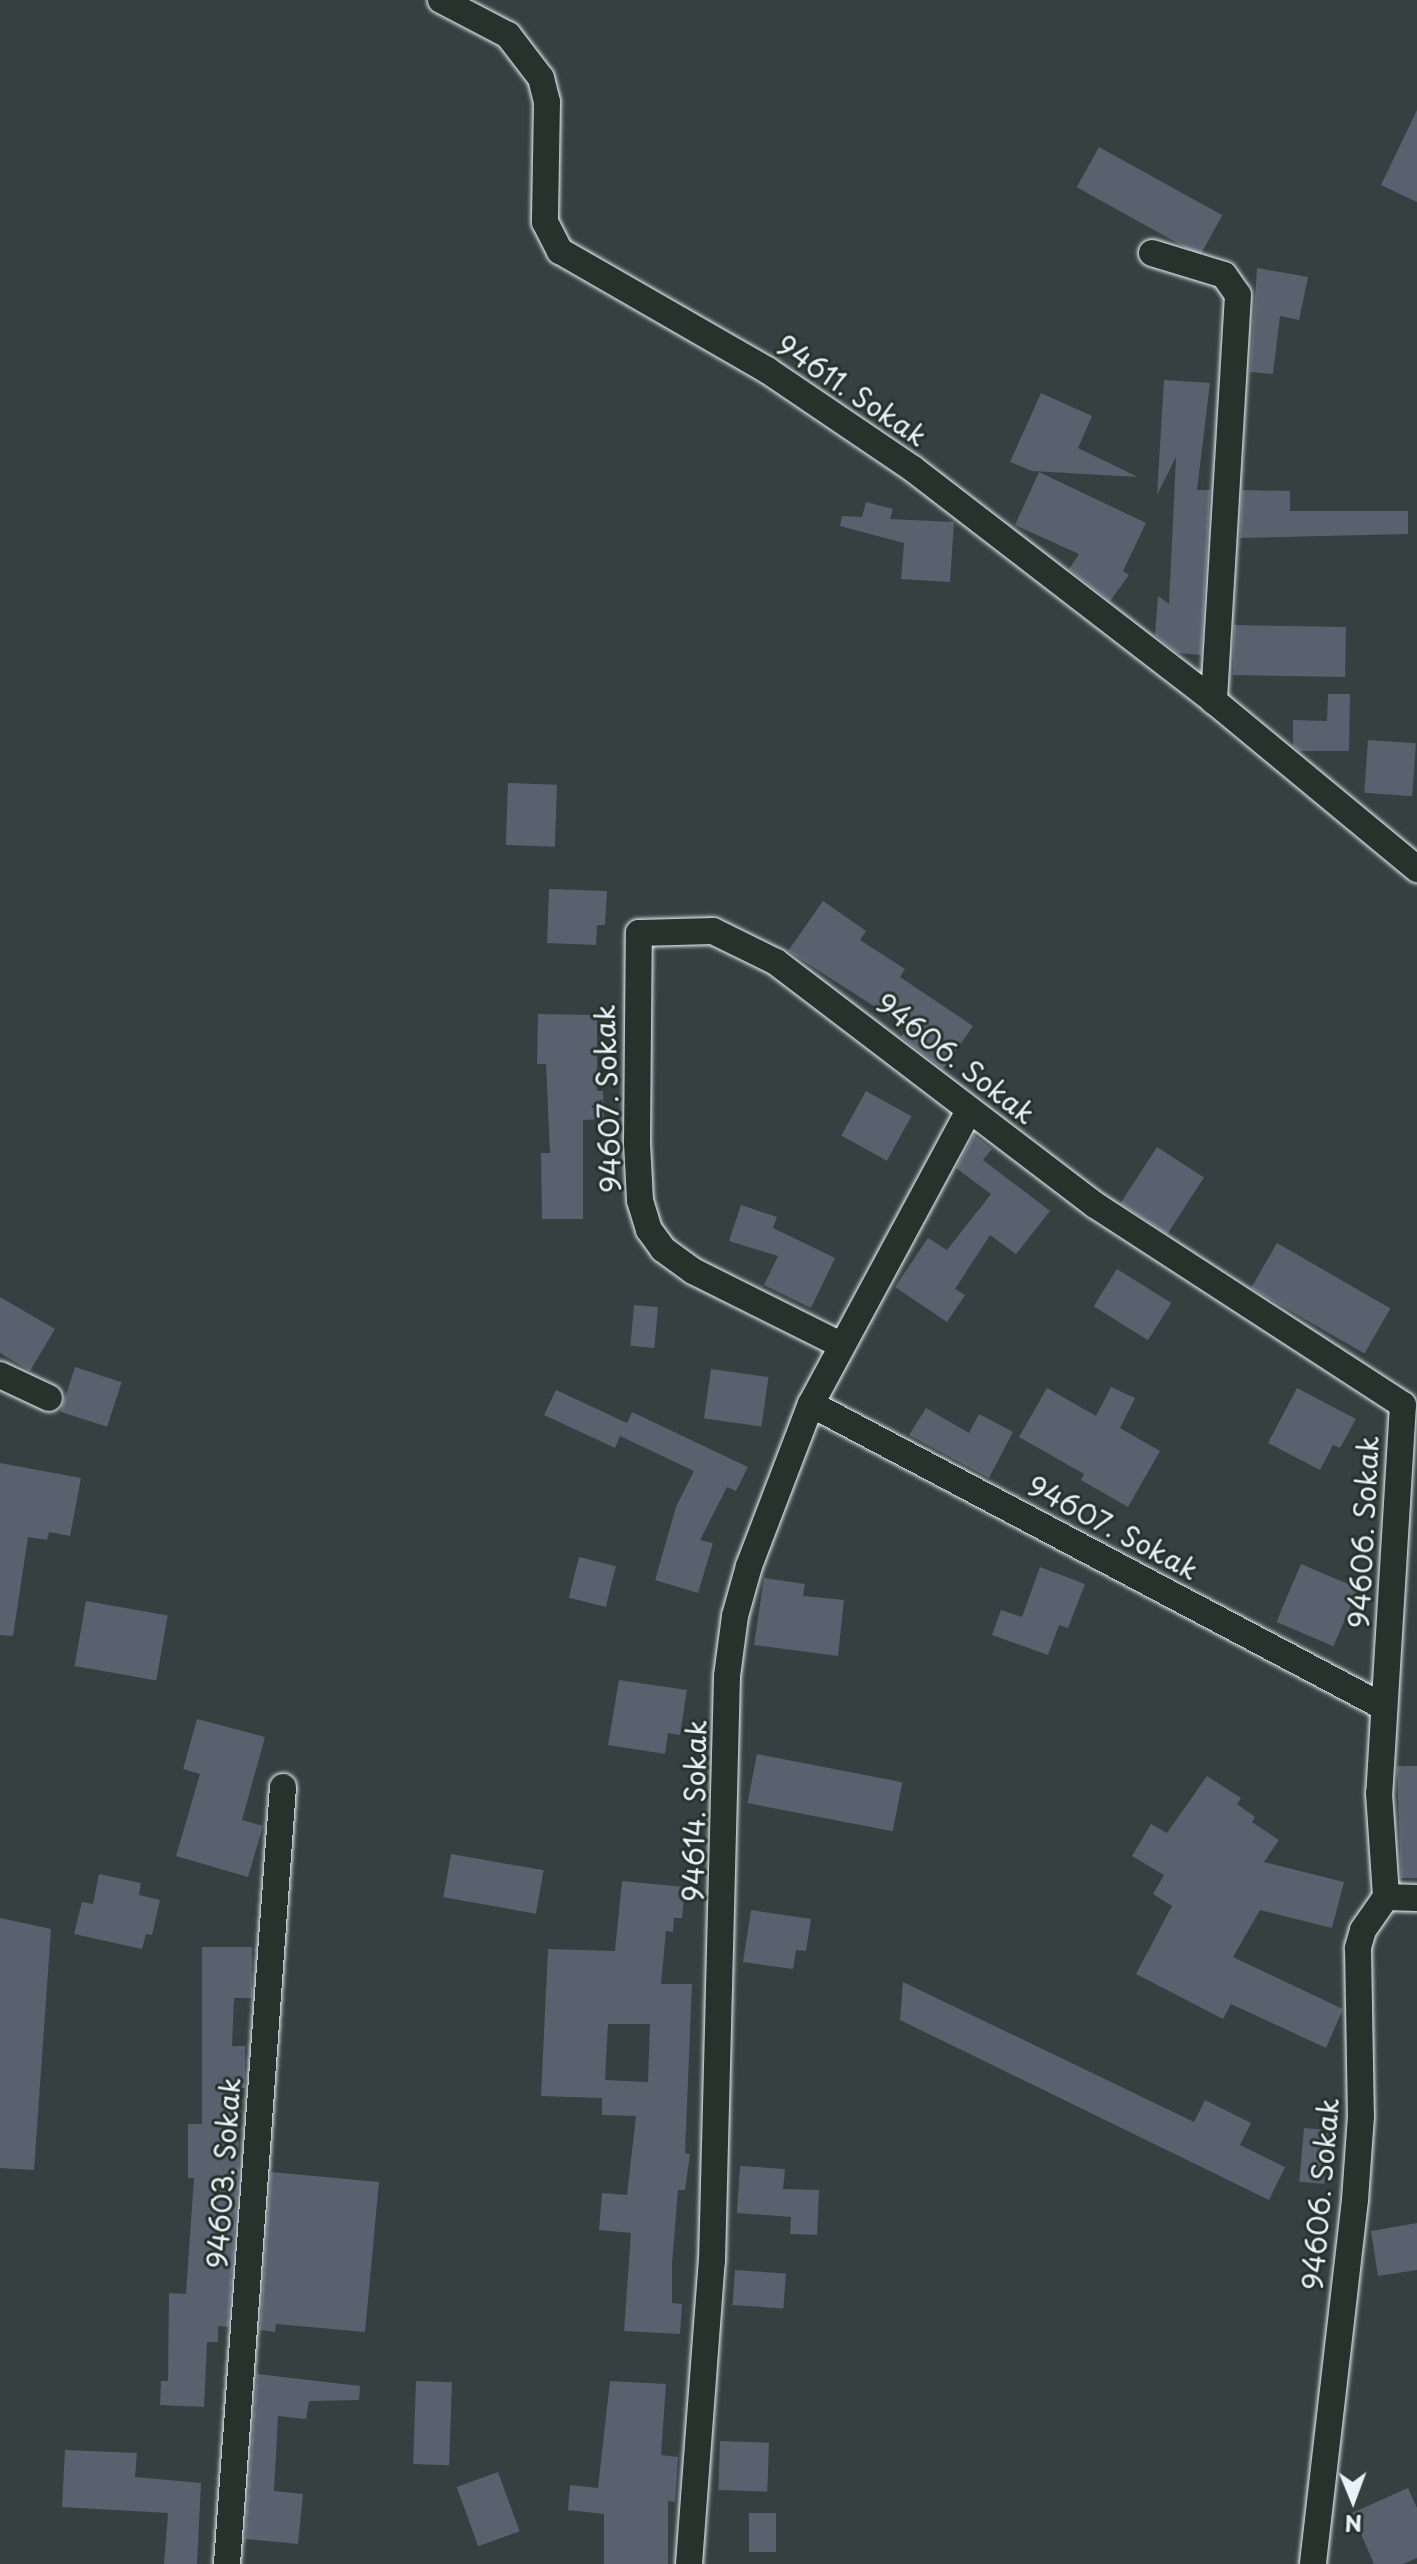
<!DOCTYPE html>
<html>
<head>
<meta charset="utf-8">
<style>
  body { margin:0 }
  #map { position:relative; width:1417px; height:2564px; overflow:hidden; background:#354040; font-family:"Playpen Sans",sans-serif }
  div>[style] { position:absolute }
  .building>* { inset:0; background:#59606e; transform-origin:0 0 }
  .roads { filter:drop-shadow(0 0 2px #e8f1f8) drop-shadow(0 0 2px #e8f1f8) }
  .minor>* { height:26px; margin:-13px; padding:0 13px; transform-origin:13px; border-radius:13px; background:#26332d }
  span { translate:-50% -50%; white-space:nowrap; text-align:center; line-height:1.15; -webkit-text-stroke:6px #26332d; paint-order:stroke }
  .street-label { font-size:28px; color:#e8f1f8 }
  .north { position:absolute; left:1313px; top:2460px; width:80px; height:80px; -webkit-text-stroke:6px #26332d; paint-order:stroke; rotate:179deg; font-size:22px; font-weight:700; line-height:32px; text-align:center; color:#e8f1f8 }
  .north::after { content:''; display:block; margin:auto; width:28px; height:36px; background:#e8f1f8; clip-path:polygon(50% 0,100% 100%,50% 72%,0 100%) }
</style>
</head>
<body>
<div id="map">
  <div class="building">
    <div style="clip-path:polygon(1417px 110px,1417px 202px,1381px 185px)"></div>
    <div style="left:1099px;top:147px;width:141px;height:46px;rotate:29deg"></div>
    <div style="clip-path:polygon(1257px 268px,1308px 277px,1299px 320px,1280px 316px,1273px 374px,1250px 372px)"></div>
    <div style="clip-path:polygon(1164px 380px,1210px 383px,1197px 490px,1210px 490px,1201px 655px,1178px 653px,1155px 635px,1158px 596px,1169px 604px,1176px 457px,1157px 495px)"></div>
    <div style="clip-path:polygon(1041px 393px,1092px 416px,1078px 448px,1138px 477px,1032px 471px,1010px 462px)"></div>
    <div style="clip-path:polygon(1039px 472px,1146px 523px,1123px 571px,1129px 575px,1110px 601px,1069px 569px,1079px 554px,1015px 525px)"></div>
    <div style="clip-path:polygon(1242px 490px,1290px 491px,1290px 511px,1408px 511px,1408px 534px,1240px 538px)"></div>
    <div style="clip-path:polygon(866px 502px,893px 509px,890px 519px,954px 522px,950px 582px,901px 579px,904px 543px,840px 526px,842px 516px,862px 517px)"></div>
    <div style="left:1234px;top:625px;width:112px;height:50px;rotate:1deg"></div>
    <div style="clip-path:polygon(1328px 694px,1350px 694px,1349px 751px,1299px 751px,1293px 745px,1293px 720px,1327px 721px)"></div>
    <div style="left:1368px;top:740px;width:48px;height:53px;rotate:4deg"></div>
    <div style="left:508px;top:783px;width:49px;height:62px;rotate:2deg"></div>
    <div style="clip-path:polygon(549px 889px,607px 891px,605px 925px,597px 925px,596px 945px,547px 943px)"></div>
    <div style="clip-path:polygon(823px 901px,866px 931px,860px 940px,905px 969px,900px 977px,973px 1026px,943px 1069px,901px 1037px,908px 1028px,788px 951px)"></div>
    <div style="clip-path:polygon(538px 1014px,597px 1015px,597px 1091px,603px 1091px,604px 1119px,583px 1120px,583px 1219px,542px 1219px,541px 1153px,550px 1153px,546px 1064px,537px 1064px)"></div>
    <div style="left:866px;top:1091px;width:52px;height:51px;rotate:29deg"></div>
    <div style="clip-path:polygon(974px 1135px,992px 1149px,983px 1160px,1050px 1211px,1016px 1254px,990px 1235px,955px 1289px,965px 1295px,947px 1322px,895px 1287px,928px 1238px,947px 1250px,991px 1194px,956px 1168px)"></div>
    <div style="left:1157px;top:1147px;width:56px;height:67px;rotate:33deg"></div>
    <div style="clip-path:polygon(741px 1205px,777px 1217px,773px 1228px,835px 1258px,811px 1308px,764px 1285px,778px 1256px,729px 1241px)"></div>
    <div style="left:1277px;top:1243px;width:131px;height:52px;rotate:30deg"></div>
    <div style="left:1117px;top:1269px;width:64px;height:44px;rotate:32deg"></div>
    <div style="clip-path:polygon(0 1297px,55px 1329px,30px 1371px,0 1353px)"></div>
    <div style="left:634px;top:1305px;width:24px;height:41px;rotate:5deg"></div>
    <div style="left:75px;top:1367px;width:49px;height:47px;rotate:18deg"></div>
    <div style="left:711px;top:1369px;width:58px;height:50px;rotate:8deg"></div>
    <div style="clip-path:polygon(1111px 1387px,1135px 1398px,1120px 1428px,1160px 1451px,1128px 1507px,1081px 1480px,1084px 1474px,1019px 1437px,1047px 1388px,1096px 1416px)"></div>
    <div style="clip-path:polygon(1297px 1388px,1356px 1419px,1340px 1448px,1333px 1445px,1320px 1470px,1268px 1443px)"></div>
    <div style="clip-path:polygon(556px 1390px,627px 1423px,632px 1412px,748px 1467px,736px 1491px,727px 1487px,700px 1540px,713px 1543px,698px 1593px,655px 1580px,676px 1507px,694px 1471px,620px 1436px,615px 1448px,544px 1415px)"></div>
    <div style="clip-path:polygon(926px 1408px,969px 1433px,979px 1414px,1013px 1432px,989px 1478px,909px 1435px)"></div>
    <div style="clip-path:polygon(0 1463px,81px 1478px,70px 1536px,49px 1532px,47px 1540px,28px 1537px,13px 1636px,0 1635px)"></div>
    <div style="left:579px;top:1557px;width:38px;height:42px;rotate:14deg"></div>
    <div style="left:1301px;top:1564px;width:62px;height:63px;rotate:23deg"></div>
    <div style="clip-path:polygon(1040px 1567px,1085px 1584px,1068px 1628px,1059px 1625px,1048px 1655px,992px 1635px,1001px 1610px,1022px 1617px)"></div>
    <div style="clip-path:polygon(764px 1578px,805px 1584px,803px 1596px,844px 1600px,838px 1656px,754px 1645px)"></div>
    <div style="left:86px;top:1601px;width:83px;height:66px;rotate:10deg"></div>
    <div style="clip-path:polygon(619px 1680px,687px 1690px,680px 1735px,668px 1733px,665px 1754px,608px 1745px)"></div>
    <div style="clip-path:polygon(197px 1719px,265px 1737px,242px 1820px,263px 1826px,248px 1877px,176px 1856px,200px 1774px,183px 1769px)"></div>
    <div style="left:757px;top:1754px;width:148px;height:50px;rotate:11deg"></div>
    <div style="clip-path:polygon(1397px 1766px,1417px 1766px,1417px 1878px,1401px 1878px)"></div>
    <div style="clip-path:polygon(1207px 1776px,1241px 1798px,1237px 1804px,1255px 1817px,1252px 1822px,1279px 1840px,1264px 1862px,1344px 1882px,1332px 1928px,1260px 1910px,1233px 1957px,1343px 2009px,1326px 2048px,1231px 2004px,1223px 2019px,1136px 1974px,1172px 1906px,1153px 1894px,1164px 1875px,1132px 1856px,1151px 1824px,1167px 1833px)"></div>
    <div style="left:451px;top:1854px;width:94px;height:44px;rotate:10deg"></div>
    <div style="clip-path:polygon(99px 1874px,141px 1883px,139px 1895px,160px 1900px,152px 1935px,146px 1934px,142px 1949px,74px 1934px,82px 1902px,93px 1904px)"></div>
    <div style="clip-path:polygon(evenodd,622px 1881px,685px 1887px,682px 1918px,674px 1918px,673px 1932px,666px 1931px,661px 1984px,692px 1984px,685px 2153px,690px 2154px,685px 2190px,678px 2190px,672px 2264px,672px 2303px,682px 2304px,680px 2334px,624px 2331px,631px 2233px,599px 2230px,602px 2193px,627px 2195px,636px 2116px,602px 2115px,602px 2098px,541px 2096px,548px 1949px,615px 1951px,622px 1881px,608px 2024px,650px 2024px,648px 2082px,605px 2080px,608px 2024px)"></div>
    <div style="clip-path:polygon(751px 1910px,811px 1919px,806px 1951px,796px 1950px,793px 1969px,743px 1962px)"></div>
    <div style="clip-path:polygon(0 1918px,51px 1929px,34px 2170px,0 2168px)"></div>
    <div style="clip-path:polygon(202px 1947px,252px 1947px,252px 1998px,234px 1998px,232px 2046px,245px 2046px,245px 2088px,237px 2088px,239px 2169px,228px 2327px,218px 2326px,218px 2342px,207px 2342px,204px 2407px,160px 2405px,161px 2381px,168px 2381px,169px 2293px,186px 2294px,194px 2178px,188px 2178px,188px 2124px,202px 2124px)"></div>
    <div style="clip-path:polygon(903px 1982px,1194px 2122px,1205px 2100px,1251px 2123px,1240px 2145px,1285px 2167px,1269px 2200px,900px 2020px)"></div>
    <div style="left:1304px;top:2128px;width:25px;height:54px;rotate:5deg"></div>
    <div style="clip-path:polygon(740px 2166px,785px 2169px,783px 2189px,819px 2190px,817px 2235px,790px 2234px,791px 2217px,737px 2213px)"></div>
    <div style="clip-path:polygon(271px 2172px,379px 2182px,365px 2332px,276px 2324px,275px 2332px,260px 2330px)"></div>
    <div style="clip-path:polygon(1417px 2223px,1417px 2270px,1378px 2276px,1371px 2231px)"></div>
    <div style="left:735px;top:2270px;width:51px;height:35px;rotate:4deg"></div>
    <div style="clip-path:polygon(257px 2374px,360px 2386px,359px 2400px,309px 2401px,306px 2419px,278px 2416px,274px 2491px,303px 2494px,298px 2544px,245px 2539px)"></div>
    <div style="left:416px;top:2381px;width:36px;height:83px;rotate:2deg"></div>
    <div style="clip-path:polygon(610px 2381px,666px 2384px,661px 2455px,678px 2457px,675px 2502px,668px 2501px,668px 2564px,604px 2564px,604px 2514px,568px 2510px,570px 2485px,598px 2488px)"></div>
    <div style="left:720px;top:2441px;width:49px;height:49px;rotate:2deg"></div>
    <div style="clip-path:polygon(65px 2450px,137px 2453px,135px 2477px,201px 2483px,197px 2564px,164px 2564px,168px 2513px,62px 2507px)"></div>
    <div style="left:498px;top:2472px;width:63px;height:44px;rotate:70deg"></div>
    <div style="clip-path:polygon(1408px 2488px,1417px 2508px,1417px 2558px,1403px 2564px,1374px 2564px,1352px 2513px)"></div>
    <div style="left:749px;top:2513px;width:27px;height:39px"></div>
  </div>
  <div class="roads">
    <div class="minor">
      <div style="left:441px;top:0;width:76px;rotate:27.6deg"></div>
      <div style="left:508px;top:35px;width:54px;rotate:52.5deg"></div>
      <div style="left:541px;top:78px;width:25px;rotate:76deg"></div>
      <div style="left:547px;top:102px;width:120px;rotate:91deg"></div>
      <div style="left:545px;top:222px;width:33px;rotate:63deg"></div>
      <div style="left:560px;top:251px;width:239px;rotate:29.9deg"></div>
      <div style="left:767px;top:370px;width:176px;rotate:34.1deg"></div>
      <div style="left:913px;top:469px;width:380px;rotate:37.6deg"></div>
      <div style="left:1214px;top:701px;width:264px;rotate:39.6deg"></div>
      <div style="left:1152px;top:253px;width:75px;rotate:17deg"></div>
      <div style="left:1224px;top:275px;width:24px;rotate:55deg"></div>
      <div style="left:1238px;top:295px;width:407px;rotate:93.4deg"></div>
      <div style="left:839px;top:1344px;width:163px;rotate:-153.4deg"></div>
      <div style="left:693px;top:1271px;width:37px;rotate:-144deg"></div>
      <div style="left:663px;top:1249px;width:24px;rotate:-126deg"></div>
      <div style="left:649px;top:1230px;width:31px;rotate:-107deg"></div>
      <div style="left:640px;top:1200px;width:57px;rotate:-93deg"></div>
      <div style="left:637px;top:1143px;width:210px;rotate:-89.5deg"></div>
      <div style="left:639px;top:933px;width:74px;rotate:-1.5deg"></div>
      <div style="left:713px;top:931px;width:70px;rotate:26.2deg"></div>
      <div style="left:776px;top:962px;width:401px;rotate:37.3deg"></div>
      <div style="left:1095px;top:1205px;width:367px;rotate:33deg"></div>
      <div style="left:1403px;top:1405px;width:389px;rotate:93.5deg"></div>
      <div style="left:1379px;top:1793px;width:104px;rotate:86.1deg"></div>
      <div style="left:1386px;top:1897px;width:40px;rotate:124.9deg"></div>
      <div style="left:1363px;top:1930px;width:19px;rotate:106deg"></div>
      <div style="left:1358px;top:1948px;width:168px;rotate:89deg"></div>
      <div style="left:1361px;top:2116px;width:84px;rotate:94.1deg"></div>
      <div style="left:1355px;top:2200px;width:366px;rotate:96.6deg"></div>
      <div style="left:0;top:1375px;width:54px;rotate:25.1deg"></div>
      <div style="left:811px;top:1404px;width:648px;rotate:27.87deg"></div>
      <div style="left:1386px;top:1897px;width:31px;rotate:2deg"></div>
      <div style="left:227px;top:2564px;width:779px;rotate:-85.88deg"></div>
      <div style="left:689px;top:2564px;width:304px;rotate:-85.7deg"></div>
      <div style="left:712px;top:2261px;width:585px;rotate:-88.53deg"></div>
      <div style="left:727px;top:1676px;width:61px;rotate:-82.4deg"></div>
      <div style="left:735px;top:1616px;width:52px;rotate:-74.4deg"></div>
      <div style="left:749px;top:1566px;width:173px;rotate:-69.1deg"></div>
      <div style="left:811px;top:1404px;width:333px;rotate:-61.7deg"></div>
    </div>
  </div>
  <div class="street-label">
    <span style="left:852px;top:390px;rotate:34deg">94611. Sokak</span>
    <span style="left:956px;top:1058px;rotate:38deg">94606. Sokak</span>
    <span style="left:607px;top:1099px;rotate:-92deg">94607. Sokak</span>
    <span style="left:1113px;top:1527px;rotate:28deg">94607. Sokak</span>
    <span style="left:1363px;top:1532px;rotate:-87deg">94606. Sokak</span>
    <span style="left:694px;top:1811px;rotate:-89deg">94614. Sokak</span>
    <span style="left:223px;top:2173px;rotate:-86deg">94603. Sokak</span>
    <span style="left:1320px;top:2194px;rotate:-85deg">94606. Sokak</span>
  </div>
  <div class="north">N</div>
</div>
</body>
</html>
